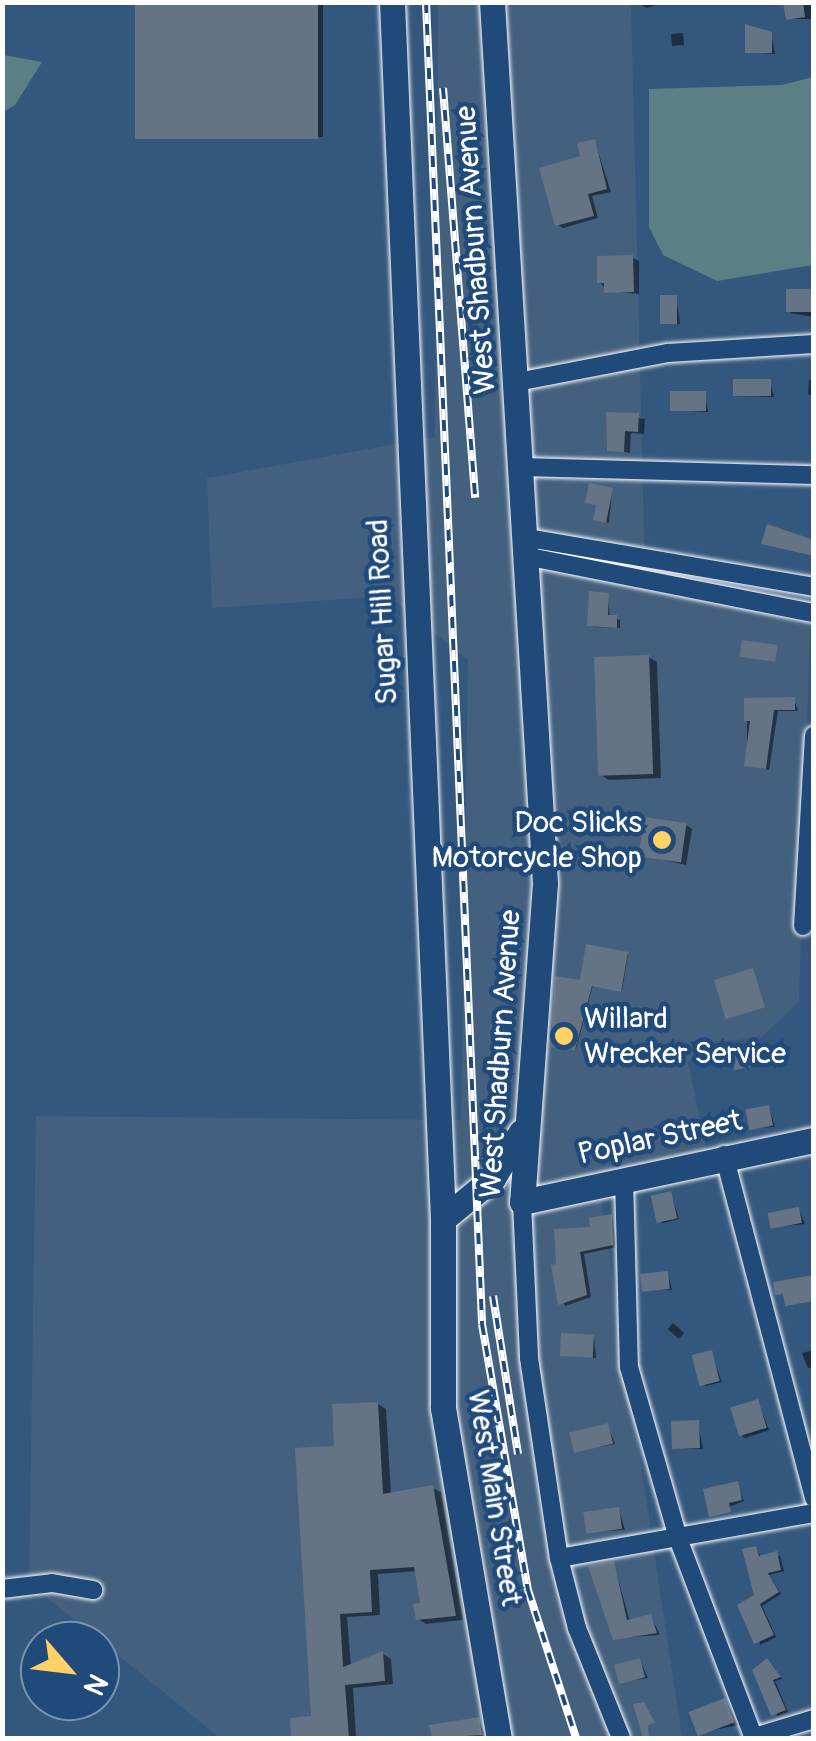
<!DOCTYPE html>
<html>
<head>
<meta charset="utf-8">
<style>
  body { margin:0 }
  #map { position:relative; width:816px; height:1741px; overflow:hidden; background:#34577d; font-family:Pangolin,sans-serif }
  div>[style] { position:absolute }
  .built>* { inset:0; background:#43607f }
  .green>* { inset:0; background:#5a8086 }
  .shadow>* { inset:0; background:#0007; transform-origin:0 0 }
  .building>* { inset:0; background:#657484; transform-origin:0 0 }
  .roads { filter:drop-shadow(0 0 2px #fff) drop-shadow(0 0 2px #fff) }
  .street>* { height:18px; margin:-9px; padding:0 9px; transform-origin:9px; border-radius:9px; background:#1f4a7a }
  .secondary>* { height:25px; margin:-12.5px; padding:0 12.5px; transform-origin:12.5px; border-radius:12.5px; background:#1f4a7a }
  .rail>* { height:8px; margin-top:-4px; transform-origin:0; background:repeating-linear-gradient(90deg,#1f4a7a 0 11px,#fff 0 22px); box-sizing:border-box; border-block:2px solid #fff }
  .dots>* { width:28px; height:28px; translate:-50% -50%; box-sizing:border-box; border:5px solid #1f4a7a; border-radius:50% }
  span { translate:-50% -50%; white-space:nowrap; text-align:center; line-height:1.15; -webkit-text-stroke:9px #1f4a7a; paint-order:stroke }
  .street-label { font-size:30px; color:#fff }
  .poi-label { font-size:30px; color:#fff }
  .right { translate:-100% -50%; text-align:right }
  .left { translate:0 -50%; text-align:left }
  .frame { position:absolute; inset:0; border:5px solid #fff; pointer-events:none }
  .north { position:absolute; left:20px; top:1621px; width:100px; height:100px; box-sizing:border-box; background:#1f4a7a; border:2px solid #7992af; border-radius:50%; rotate:118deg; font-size:28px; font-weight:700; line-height:40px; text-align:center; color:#fff }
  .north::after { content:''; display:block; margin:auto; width:35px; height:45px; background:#ffd166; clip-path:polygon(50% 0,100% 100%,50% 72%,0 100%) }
</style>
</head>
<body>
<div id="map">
  <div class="built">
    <div style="clip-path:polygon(438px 3px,631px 3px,645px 572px,810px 627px,799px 1002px,762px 1037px,705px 1044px,688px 1062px,707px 1153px,599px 1186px,682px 1737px,675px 1738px,220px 1738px,29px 1583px,36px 1116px,461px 1120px,468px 660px,388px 596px,212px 608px,207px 478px,435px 437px)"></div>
  </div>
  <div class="green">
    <div style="clip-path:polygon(3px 55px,42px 62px,15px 105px,3px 112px)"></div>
    <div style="clip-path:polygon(813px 77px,813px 265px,717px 281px,663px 255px,649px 227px,649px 89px,782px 85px)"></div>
  </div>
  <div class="shadow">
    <div style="left:137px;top:2px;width:186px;height:135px"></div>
    <div style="clip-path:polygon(635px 2px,664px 2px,647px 8px)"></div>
    <div style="clip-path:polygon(792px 2px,814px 2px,814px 19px,788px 19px)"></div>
    <div style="left:683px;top:33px;width:12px;height:12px;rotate:85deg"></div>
    <div style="clip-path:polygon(771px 34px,775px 54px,748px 52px)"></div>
    <div style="clip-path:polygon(595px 142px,611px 192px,592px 196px,598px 218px,563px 228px,558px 225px)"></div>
    <div style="clip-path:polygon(633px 258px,639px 261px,639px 294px,607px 291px,600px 282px)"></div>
    <div style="clip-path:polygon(814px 292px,814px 317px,790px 313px)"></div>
    <div style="clip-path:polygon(676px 297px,680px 324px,667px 324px,663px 322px)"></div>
    <div style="clip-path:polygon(809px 380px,814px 380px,814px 396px,808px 394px)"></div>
    <div style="clip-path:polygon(770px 382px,774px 397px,735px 396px)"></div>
    <div style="clip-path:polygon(705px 394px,708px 412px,672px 410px)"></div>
    <div style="clip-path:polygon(609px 414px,645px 419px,644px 434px,631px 433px,630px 453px,610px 449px)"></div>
    <div style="clip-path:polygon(612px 490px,609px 523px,600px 521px,599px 505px)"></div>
    <div style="clip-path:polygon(608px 595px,610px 617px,620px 620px,620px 628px,593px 627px)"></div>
    <div style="clip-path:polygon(649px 657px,657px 662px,661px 778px,609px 780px,601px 775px)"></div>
    <div style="clip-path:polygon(794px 699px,798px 711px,778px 711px,769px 770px,747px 765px,747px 719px)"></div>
    <div style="clip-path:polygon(686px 825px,692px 829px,686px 865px,641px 855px)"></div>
    <div style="clip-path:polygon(589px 947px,628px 955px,622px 990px,593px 985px,576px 1049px,555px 1047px,582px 982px)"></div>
    <div style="clip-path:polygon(507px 1014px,508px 1037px,496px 1036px)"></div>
    <div style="clip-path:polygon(769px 1047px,776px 1064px,737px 1068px)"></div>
    <div style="clip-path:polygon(769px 1107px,775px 1127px,750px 1128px)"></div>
    <div style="clip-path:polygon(671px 1194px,679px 1219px,663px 1223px,659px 1221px)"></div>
    <div style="clip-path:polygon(799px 1209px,805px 1224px,772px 1227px)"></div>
    <div style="clip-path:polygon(612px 1216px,617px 1247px,584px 1254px,591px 1297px,565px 1306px,554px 1267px)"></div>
    <div style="clip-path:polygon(668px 1273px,672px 1290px,644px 1290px)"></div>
    <div style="left:673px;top:1323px;width:15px;height:8px;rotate:42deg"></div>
    <div style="clip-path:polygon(594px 1337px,596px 1358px,562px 1355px)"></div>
    <div style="clip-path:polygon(814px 1350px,814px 1367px,808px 1368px,802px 1353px)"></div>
    <div style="clip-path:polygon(711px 1352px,722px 1382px,706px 1386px,702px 1384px)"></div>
    <div style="clip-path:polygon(758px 1402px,769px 1430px,745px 1438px,742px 1436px)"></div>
    <div style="clip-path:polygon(378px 1404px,386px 1409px,391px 1495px,432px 1488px,441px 1492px,463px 1620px,426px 1624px,418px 1619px,423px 1605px,417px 1571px,378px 1574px,380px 1615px,347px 1617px,351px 1667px,383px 1654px,391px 1659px,393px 1684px,353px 1688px,356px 1738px,294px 1738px,293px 1720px,314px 1718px,337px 1448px)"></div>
    <div style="clip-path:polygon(698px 1423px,703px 1449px,675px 1448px)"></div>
    <div style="clip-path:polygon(608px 1426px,615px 1444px,576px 1451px)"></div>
    <div style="clip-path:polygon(737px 1484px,744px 1501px,711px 1514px)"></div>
    <div style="clip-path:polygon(619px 1510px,625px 1530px,588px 1532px)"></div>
    <div style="clip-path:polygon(756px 1549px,762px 1558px,780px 1556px,784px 1571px,769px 1575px,781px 1594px,762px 1606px,776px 1637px,760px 1645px)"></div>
    <div style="clip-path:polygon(614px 1564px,630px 1622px,651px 1616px,660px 1635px,615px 1638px)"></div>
    <div style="clip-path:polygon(640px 1660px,648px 1678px,621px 1682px)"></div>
    <div style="clip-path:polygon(771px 1663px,782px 1679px,775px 1681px,788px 1712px,777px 1716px)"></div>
    <div style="clip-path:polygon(100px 1669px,114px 1676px,95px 1714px,76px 1704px,100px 1701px)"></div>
    <div style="clip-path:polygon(725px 1700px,739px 1725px,698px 1733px)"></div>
    <div style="clip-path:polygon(478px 1719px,487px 1738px,434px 1738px,432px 1728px)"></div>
  </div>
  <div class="building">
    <div style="left:135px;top:2px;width:183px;height:137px"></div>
    <div style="clip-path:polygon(783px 2px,803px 2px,805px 17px,786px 20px)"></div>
    <div style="clip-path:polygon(745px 24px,772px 32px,772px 53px,745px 53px)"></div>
    <div style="clip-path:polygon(595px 139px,607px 189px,588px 194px,594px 216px,555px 226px,539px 168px,580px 156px,577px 143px)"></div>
    <div style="clip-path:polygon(633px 255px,634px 292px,604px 293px,604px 283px,597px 283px,597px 256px)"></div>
    <div style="left:814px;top:289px;width:23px;height:28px;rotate:90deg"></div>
    <div style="left:660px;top:295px;width:17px;height:29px"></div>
    <div style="left:771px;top:379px;width:17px;height:38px;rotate:90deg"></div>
    <div style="left:670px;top:391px;width:36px;height:20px"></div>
    <div style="clip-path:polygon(606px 412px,639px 413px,638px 432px,625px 431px,624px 452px,607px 451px)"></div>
    <div style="clip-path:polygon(589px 483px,613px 488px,606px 523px,593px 520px,596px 505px,585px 503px)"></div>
    <div style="clip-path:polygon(767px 524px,814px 540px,814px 556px,761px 544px)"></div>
    <div style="clip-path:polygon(589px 591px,609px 593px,608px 615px,617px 615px,617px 628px,587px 626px)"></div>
    <div style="left:742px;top:640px;width:36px;height:17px;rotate:8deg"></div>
    <div style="left:649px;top:655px;width:119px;height:55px;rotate:88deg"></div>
    <div style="clip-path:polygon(795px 697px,795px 710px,774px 710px,766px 769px,744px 766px,750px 721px,744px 721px,744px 698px)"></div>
    <div style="left:644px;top:817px;width:43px;height:40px;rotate:8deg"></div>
    <div style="clip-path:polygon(586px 944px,628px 952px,621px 992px,592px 986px,575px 1050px,551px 1047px,555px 976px,580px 980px)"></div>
    <div style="left:753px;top:968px;width:41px;height:41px;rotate:73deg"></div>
    <div style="left:493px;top:1010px;width:15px;height:26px;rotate:8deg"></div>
    <div style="clip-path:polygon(769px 1044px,773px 1063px,734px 1070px,735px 1052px)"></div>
    <div style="left:769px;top:1105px;width:21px;height:24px;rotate:79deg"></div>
    <div style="left:671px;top:1191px;width:28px;height:21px;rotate:77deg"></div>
    <div style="left:799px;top:1207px;width:16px;height:32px;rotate:79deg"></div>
    <div style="clip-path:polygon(612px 1214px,613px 1245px,580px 1252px,587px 1295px,558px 1305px,551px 1265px,556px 1264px,554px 1229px,590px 1227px,589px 1218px)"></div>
    <div style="left:668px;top:1271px;width:18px;height:28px;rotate:84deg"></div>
    <div style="clip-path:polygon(814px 1275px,814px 1301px,785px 1306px,783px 1294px,775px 1295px,773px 1282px)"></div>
    <div style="left:561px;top:1333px;width:33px;height:23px;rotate:3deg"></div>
    <div style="left:712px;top:1350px;width:32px;height:21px;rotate:76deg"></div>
    <div style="left:758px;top:1399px;width:30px;height:29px;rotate:73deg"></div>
    <div style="clip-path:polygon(378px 1402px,383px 1494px,433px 1485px,456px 1616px,416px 1620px,413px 1604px,420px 1603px,414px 1567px,370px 1570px,372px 1612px,340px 1614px,343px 1667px,383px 1651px,385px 1681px,345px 1685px,349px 1738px,291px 1738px,290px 1718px,311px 1716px,295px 1448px,334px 1446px,332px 1404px)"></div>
    <div style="left:699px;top:1420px;width:28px;height:28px;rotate:88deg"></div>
    <div style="left:608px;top:1423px;width:21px;height:40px;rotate:76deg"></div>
    <div style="clip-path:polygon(738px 1481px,742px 1500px,729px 1503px,731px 1512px,709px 1517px,703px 1489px)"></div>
    <div style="left:619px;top:1507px;width:22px;height:36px;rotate:82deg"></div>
    <div style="clip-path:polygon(756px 1546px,759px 1556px,777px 1551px,781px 1570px,768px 1573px,779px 1592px,760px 1604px,774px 1635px,754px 1644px,737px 1605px,754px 1595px,742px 1549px)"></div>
    <div style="clip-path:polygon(614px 1561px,627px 1620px,651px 1614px,657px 1633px,613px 1640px,588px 1566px)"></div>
    <div style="left:640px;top:1658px;width:20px;height:27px;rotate:75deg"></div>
    <div style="clip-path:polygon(767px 1658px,781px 1677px,773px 1680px,786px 1710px,771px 1716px,752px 1670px)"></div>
    <div style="left:725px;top:1698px;width:26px;height:39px;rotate:69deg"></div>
    <div style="clip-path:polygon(644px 1702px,655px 1723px,648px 1725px,649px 1738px,643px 1738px,633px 1704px)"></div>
    <div style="clip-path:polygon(479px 1717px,482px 1735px,432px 1738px,429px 1725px)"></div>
  </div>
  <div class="roads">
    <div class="street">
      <div style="left:517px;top:382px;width:154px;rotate:-10.9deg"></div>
      <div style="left:668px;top:353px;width:146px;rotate:-3.5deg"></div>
      <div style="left:523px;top:467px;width:291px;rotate:1.6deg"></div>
      <div style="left:528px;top:538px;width:290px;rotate:9.7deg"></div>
      <div style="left:530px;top:557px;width:289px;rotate:11.2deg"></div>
      <div style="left:803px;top:926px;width:191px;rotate:-86.7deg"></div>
      <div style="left:724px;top:1155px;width:355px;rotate:75.3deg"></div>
      <div style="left:624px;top:1178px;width:189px;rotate:88.5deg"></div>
      <div style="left:629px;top:1367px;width:181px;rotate:74deg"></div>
      <div style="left:679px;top:1541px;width:211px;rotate:69.2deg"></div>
      <div style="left:522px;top:1202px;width:156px;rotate:87.4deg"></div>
      <div style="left:529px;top:1358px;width:202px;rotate:81.5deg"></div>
      <div style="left:559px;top:1558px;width:72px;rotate:75.6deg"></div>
      <div style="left:577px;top:1628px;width:118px;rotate:68.2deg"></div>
      <div style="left:559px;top:1558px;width:259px;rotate:-10deg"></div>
      <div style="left:2px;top:1589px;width:50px;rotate:-6.8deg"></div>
      <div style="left:52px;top:1583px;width:42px;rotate:9.7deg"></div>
      <div style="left:754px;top:1737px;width:63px;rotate:-16.7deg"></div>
    </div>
    <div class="secondary">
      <div style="left:392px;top:2px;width:1218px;rotate:87.6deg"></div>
      <div style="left:443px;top:1219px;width:189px;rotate:90deg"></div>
      <div style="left:443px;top:1408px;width:335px;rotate:80.4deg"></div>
      <div style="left:492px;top:2px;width:883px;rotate:86.56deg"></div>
      <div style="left:545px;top:883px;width:320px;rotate:94.1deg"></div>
      <div style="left:522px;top:1202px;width:299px;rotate:-12deg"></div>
      <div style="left:443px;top:1219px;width:65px;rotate:-39.4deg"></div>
      <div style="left:493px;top:1178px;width:54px;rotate:-58.7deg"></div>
    </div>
  </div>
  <div class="rail">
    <div style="left:426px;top:2px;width:1323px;rotate:87.57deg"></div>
    <div style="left:482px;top:1324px;width:270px;rotate:80.2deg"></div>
    <div style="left:528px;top:1590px;width:156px;rotate:72deg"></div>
    <div style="left:443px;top:88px;width:411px;rotate:85.5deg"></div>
    <div style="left:493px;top:1296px;width:160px;rotate:81deg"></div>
  </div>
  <div class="dots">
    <div style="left:662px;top:840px;background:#ffd166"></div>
    <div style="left:564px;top:1036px;background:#ffd166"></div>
  </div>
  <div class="street-label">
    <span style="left:476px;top:250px;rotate:-94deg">West Shadburn Avenue</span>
    <span style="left:383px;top:612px;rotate:-93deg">Sugar Hill Road</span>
    <span style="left:501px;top:1054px;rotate:-86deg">West Shadburn Avenue</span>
    <span style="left:660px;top:1138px;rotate:-12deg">Poplar Street</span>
    <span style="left:494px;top:1498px;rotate:81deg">West Main Street</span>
  </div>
  <div class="poi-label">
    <span class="right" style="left:642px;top:840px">Doc Slicks<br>Motorcycle Shop</span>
    <span class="left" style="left:584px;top:1036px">Willard<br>Wrecker Service</span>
  </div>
  <div class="frame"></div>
  <div class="north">N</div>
</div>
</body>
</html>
